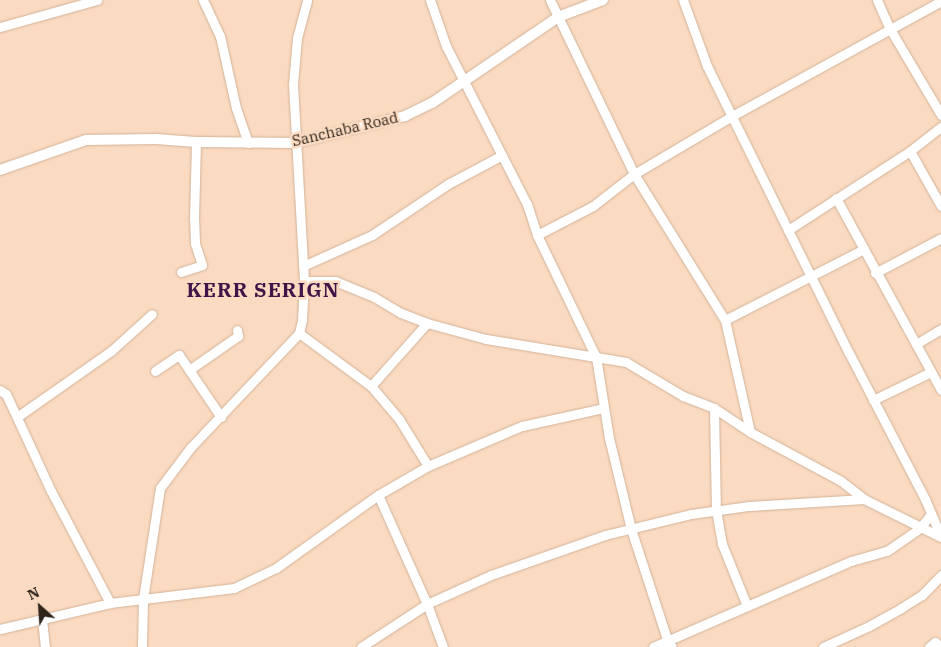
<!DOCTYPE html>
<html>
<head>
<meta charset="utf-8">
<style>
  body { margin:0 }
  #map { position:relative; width:941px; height:647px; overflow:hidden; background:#fadac0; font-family:"IBM Plex Serif",serif }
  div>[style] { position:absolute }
  .roads { filter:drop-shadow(0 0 1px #d1b299) drop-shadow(0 0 1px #d1b299) }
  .minor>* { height:9px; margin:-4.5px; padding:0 4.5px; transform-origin:4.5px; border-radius:4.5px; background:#fff }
  .tertiary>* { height:10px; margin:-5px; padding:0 5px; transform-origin:5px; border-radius:5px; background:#fff }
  span { translate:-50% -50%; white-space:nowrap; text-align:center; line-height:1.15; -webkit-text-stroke:5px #fadac0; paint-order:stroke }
  .street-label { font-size:15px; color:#2f241a }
  .district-label { font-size:20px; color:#3f1548; font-weight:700; letter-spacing:1px }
  .north { position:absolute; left:15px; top:582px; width:50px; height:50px; -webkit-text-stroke:4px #fadac0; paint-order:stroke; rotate:334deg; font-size:14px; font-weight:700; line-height:20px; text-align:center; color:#2f241a }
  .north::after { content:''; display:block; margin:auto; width:18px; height:22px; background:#2f241a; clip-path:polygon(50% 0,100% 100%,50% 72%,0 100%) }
</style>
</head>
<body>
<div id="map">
  <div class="roads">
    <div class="minor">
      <div style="left:203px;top:0;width:40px;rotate:65deg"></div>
      <div style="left:220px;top:36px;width:74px;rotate:77.5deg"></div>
      <div style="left:236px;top:108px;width:37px;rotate:71deg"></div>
      <div style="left:430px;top:0;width:49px;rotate:70.8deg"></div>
      <div style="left:446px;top:46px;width:178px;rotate:62.9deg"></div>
      <div style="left:527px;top:204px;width:33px;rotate:72deg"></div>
      <div style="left:537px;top:235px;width:136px;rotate:64.2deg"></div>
      <div style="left:596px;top:357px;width:82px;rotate:80.9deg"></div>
      <div style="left:609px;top:438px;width:94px;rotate:76.4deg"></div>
      <div style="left:631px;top:529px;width:119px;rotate:71.9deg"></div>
      <div style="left:668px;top:642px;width:6px;rotate:51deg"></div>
      <div style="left:550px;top:0;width:193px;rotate:64.2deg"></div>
      <div style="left:634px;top:174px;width:172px;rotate:58.1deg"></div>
      <div style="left:725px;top:320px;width:115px;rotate:77.4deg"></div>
      <div style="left:683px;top:0;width:70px;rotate:70deg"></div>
      <div style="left:707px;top:66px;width:320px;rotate:63.7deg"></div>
      <div style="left:849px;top:353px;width:165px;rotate:62.5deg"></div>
      <div style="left:925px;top:499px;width:41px;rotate:67.2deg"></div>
      <div style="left:877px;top:0;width:32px;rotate:66deg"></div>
      <div style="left:890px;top:29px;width:100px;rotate:59.3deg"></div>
      <div style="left:0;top:27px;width:101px;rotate:-15.6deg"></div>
      <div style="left:910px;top:151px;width:63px;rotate:60.6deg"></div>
      <div style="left:836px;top:198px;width:219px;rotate:61.3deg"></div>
      <div style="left:788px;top:230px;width:145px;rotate:-32.9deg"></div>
      <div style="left:910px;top:151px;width:39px;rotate:-38deg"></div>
      <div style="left:537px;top:235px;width:63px;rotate:-27.4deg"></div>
      <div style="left:593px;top:206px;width:52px;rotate:-38deg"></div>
      <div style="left:634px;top:174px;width:114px;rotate:-30.6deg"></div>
      <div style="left:732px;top:116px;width:239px;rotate:-28.8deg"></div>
      <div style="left:303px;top:266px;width:76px;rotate:-24.2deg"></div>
      <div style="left:372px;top:235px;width:92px;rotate:-33.9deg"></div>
      <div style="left:448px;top:184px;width:61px;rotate:-28.2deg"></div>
      <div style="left:181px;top:272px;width:22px;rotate:-18deg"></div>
      <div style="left:202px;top:265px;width:23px;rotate:-108deg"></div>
      <div style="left:195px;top:243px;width:24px;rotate:-92deg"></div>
      <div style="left:194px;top:219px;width:77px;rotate:-88.5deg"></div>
      <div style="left:875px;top:273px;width:75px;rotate:-27.9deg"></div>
      <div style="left:304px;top:281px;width:31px"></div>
      <div style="left:335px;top:281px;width:42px;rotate:22.3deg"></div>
      <div style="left:374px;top:297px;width:31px;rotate:31deg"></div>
      <div style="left:401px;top:313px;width:28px;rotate:21deg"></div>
      <div style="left:427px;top:323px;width:61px;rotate:15.2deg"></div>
      <div style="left:486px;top:339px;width:142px;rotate:9.3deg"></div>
      <div style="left:626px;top:362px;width:66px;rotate:30.8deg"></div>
      <div style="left:683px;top:396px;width:33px;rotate:21deg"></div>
      <div style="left:714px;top:408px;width:43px;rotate:33.7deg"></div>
      <div style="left:750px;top:432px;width:103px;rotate:28.3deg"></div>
      <div style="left:841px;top:481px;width:29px;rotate:38deg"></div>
      <div style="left:864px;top:499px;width:86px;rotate:26.3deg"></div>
      <div style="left:725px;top:320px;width:156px;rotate:-27.1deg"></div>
      <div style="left:299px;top:333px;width:89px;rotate:36.4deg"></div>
      <div style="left:371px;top:386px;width:43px;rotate:49.7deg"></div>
      <div style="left:399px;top:419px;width:55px;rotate:58.3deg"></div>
      <div style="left:916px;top:344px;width:29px;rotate:-31deg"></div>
      <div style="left:189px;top:370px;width:60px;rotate:-34.8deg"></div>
      <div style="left:238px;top:336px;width:6px;rotate:-99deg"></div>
      <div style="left:155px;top:371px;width:29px;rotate:-34deg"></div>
      <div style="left:179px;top:355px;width:75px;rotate:55.9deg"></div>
      <div style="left:371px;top:386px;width:84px;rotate:-48.4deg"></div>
      <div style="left:0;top:390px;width:7px;rotate:34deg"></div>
      <div style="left:6px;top:394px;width:107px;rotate:65.1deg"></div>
      <div style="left:51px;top:491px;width:127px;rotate:62.2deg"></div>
      <div style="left:873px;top:400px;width:64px;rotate:-25.8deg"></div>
      <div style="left:714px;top:408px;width:102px;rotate:88.9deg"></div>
      <div style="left:716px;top:510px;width:35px;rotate:80deg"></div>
      <div style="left:722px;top:544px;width:67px;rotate:68deg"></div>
      <div style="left:17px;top:417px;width:115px;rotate:-35.1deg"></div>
      <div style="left:111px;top:351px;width:55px;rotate:-42.1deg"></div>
      <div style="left:378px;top:495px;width:120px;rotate:65.8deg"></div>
      <div style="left:427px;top:604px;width:46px;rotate:69.6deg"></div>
      <div style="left:42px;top:619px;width:28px;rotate:84deg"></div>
      <div style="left:0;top:629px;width:113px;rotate:-13.3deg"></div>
      <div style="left:110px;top:603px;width:125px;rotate:-6.9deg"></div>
      <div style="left:234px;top:588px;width:47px;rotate:-25.5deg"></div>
      <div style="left:276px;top:568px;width:125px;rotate:-35.6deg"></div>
      <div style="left:378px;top:495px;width:58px;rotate:-30.1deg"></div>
      <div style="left:428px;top:466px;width:102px;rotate:-23.1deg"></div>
      <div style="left:522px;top:426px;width:83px;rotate:-12.5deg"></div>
      <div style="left:142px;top:647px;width:48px;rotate:-88.8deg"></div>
      <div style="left:143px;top:599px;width:112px;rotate:-81.3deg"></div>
      <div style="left:160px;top:488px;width:51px;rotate:-52.9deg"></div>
      <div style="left:191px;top:447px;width:157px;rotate:-46.5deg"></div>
      <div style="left:299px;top:333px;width:13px;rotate:-77deg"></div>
      <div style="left:302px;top:320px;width:39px;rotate:-87deg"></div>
      <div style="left:304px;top:281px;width:197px;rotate:-93.2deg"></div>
      <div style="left:293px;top:84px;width:46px;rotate:-85deg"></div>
      <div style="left:297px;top:38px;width:39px;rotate:-75deg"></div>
      <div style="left:361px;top:647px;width:79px;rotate:-33.1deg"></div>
      <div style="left:427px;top:604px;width:70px;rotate:-24.4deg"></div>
      <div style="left:491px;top:575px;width:121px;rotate:-19.3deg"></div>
      <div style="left:605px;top:535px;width:89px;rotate:-13.7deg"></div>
      <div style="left:691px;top:514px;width:59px;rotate:-7.9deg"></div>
      <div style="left:749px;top:506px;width:115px;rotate:-3.5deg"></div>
      <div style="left:653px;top:647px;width:216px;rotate:-23.5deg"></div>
      <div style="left:851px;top:561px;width:37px;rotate:-16deg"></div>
      <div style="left:887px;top:551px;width:40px;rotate:-34.9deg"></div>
      <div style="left:920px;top:528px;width:18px;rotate:-52deg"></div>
      <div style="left:823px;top:647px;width:51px;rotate:-24.5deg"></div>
      <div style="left:869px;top:626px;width:37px;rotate:-29deg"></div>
      <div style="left:901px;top:608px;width:25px;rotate:-32deg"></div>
      <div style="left:922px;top:595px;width:28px;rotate:-46deg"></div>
      <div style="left:929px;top:647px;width:8px;rotate:-40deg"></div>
      <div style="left:935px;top:642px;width:8px;rotate:40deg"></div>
    </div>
    <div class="tertiary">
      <div style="left:0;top:170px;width:91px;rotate:-19.2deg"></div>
      <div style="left:86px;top:140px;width:70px;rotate:-0.8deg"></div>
      <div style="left:156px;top:139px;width:40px;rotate:4.3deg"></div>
      <div style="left:196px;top:142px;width:100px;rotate:0.6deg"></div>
      <div style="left:296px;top:143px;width:112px;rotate:-13.9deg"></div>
      <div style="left:405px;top:116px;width:30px;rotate:-26deg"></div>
      <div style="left:432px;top:103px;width:153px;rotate:-34.3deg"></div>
      <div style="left:558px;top:17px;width:48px;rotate:-20.7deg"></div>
    </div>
  </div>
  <div class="street-label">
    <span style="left:345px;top:129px;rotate:-13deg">Sanchaba Road</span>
  </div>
  <div class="district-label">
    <span style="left:263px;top:289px">KERR SERIGN</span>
  </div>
  <div class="north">N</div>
</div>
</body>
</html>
